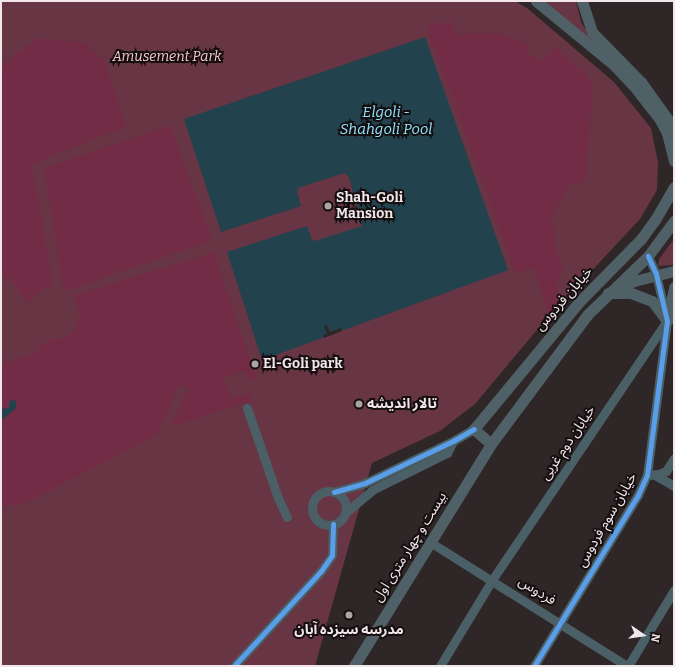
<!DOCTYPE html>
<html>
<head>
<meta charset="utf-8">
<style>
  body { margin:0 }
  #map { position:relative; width:675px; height:667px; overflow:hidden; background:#2e2627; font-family:Bitter,"Noto Sans Arabic",serif }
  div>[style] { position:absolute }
  .green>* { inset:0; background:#673544 }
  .forest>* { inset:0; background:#732c46 }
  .water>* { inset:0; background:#22424d }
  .pier>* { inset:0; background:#2e2627 }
  .minor>* { height:9px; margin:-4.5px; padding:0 4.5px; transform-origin:4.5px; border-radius:4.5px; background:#4b6066 }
  .minor>.ring { margin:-4.5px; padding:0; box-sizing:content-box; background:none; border:9px solid #4b6066; border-radius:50% }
  .major>* { height:11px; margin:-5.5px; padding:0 5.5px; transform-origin:5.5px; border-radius:5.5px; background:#4f6167 }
  .cycleway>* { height:5px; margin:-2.5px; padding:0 2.5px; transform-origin:2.5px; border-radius:2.5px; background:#5a9eea }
  .dots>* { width:11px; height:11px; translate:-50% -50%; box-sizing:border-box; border:2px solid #140e0f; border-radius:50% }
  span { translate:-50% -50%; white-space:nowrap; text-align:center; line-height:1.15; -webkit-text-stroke:4px #140e0f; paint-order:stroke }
  .park-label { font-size:14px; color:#f8c6d3; font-style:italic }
  .poi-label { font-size:14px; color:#f1e6e9; font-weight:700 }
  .left { translate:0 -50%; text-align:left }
  .street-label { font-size:14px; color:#f1e6e9 }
  .water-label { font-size:15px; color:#90e2fc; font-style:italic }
  .frame { position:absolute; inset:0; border:2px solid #f1e6e9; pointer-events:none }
  .north { position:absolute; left:623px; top:615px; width:40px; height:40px; -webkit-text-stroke:3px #140e0f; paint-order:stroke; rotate:103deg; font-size:11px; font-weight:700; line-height:16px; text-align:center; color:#f1e6e9 }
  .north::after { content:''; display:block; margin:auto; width:14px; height:18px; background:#f1e6e9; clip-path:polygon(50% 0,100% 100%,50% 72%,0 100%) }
</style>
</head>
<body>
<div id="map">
  <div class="green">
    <div style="clip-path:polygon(1px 1px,515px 1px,527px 8px,614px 82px,651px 128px,658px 162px,657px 190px,640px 219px,542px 324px,475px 404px,440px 431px,372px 463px,315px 666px,1px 666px)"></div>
    <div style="clip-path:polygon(542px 1px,576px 1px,581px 22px,595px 44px)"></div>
    <div style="clip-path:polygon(674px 239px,674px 265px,658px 266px,659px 259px)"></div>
  </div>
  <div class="forest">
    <div style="clip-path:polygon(451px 21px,456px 34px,497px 33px,528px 43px,528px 54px,540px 61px,556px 47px,588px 77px,593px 89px,585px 182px,571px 183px,552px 215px,556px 252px,563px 266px,557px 283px,558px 298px,550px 315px,533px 267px,515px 273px,427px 27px)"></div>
    <div style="clip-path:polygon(38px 38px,86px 43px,104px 61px,127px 126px,32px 164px,53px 285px,38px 292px,29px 304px,13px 283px,1px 275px,1px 67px)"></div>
    <div style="clip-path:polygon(170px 125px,212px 241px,64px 291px,44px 168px)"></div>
    <div style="clip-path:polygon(214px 252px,256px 378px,248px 380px,245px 371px,223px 378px,231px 398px,250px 393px,253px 400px,177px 425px,172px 424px,174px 418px,190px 388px,178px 386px,158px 434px,22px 505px,1px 505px,1px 421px,13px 412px,7px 405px,7px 410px,1px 409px,1px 364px,36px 353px,42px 344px,51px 339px,65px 338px,74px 331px,79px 320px,79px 309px,73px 296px)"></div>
  </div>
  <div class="water">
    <div style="clip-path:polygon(425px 37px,508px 270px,262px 360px,227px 252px,307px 226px,312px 240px,315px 241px,362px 226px,349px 177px,344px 173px,298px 188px,297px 192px,301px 206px,221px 232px,184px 119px)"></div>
    <div style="clip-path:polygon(10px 400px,16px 401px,16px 408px,1px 421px,1px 409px,9px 408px)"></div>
  </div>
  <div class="pier">
    <div style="clip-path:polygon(327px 325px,330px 332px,341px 328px,342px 331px,324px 338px,323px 335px,327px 334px,324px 326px)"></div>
  </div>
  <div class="minor">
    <div style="left:247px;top:408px;width:95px;rotate:71deg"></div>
    <div style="left:278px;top:498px;width:21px;rotate:65deg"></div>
    <div style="left:647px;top:475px;width:12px;rotate:-5deg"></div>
    <div style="left:659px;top:474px;width:8px;rotate:-23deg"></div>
    <div style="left:666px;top:471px;width:15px;rotate:-58deg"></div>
    <div style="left:655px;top:475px;width:22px;rotate:30deg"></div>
    <div class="ring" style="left:312px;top:491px;width:25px;height:25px"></div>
    <div style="left:334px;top:492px;width:32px;rotate:-16deg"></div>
    <div style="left:365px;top:483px;width:98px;rotate:-25.5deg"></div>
    <div style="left:453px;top:441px;width:24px;rotate:-30deg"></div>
    <div style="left:345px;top:513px;width:35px;rotate:-40deg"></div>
    <div style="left:372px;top:490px;width:84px;rotate:-26.3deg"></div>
    <div style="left:447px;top:453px;width:13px;rotate:-63deg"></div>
    <div style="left:430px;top:542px;width:233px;rotate:32.2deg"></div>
    <div style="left:234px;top:666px;width:129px;rotate:-47.5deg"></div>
    <div style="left:321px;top:571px;width:19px;rotate:-55deg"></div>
    <div style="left:332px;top:555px;width:31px;rotate:-88deg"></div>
    <div style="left:440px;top:666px;width:100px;rotate:-58.8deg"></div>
    <div style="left:492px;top:580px;width:311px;rotate:-56deg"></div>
    <div style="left:534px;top:666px;width:200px;rotate:-58.7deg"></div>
    <div style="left:638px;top:495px;width:22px;rotate:-66deg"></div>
    <div style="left:647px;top:475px;width:155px;rotate:-82.6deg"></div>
    <div style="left:667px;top:321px;width:48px;rotate:-103.2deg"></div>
    <div style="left:656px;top:274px;width:20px;rotate:-114deg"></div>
    <div style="left:628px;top:666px;width:89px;rotate:-58.8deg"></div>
  </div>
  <div class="major">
    <div style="left:536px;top:1px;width:101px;rotate:39.4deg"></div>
    <div style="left:614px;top:65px;width:34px;rotate:47deg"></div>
    <div style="left:637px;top:90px;width:36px;rotate:52deg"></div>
    <div style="left:659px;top:118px;width:17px;rotate:62deg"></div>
    <div style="left:667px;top:133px;width:29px;rotate:76deg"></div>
    <div style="left:582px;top:1px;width:33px;rotate:72deg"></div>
    <div style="left:592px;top:32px;width:70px;rotate:45.6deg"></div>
    <div style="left:641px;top:82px;width:57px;rotate:54.3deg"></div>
    <div style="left:622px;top:287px;width:13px;rotate:-27deg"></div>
    <div style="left:634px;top:281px;width:41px;rotate:-14deg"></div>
    <div style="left:608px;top:293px;width:23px"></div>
    <div style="left:631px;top:293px;width:22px;rotate:21deg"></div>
    <div style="left:652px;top:301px;width:25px;rotate:53deg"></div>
    <div style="left:667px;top:321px;width:35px;rotate:-78deg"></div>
    <div style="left:491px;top:444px;width:23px;rotate:-139deg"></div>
    <div style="left:474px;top:429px;width:166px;rotate:-50.4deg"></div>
    <div style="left:580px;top:301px;width:87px;rotate:-45.5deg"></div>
    <div style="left:641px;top:239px;width:24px;rotate:-54deg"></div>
    <div style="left:655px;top:220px;width:38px;rotate:-60deg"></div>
    <div style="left:354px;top:666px;width:261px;rotate:-58.3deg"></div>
    <div style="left:491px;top:444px;width:162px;rotate:-53.3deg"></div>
    <div style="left:588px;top:314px;width:83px;rotate:-44deg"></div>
    <div style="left:648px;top:256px;width:44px;rotate:-53.4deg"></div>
  </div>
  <div class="cycleway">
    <div style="left:334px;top:492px;width:32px;rotate:-16deg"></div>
    <div style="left:365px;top:483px;width:98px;rotate:-25.5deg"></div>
    <div style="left:453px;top:441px;width:24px;rotate:-30deg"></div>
    <div style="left:234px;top:666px;width:129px;rotate:-47.5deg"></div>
    <div style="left:321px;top:571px;width:19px;rotate:-55deg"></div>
    <div style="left:332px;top:555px;width:31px;rotate:-88deg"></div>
    <div style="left:534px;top:666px;width:200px;rotate:-58.7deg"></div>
    <div style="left:638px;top:495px;width:22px;rotate:-66deg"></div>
    <div style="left:647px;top:475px;width:155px;rotate:-82.6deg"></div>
    <div style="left:667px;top:321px;width:48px;rotate:-103.2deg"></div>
    <div style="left:656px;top:274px;width:20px;rotate:-114deg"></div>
  </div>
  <div class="dots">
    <div style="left:328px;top:206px;background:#ada3a5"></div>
    <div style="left:255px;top:364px;background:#ada3a5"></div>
    <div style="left:359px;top:404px;background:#ada3a5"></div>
    <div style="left:349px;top:615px;background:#ada3a5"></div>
  </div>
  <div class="park-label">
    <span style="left:167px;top:57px">Amusement Park</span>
  </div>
  <div class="poi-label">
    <span class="left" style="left:336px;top:206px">Shah-Goli<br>Mansion</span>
    <span class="left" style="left:263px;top:364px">El-Goli park</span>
    <span class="left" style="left:367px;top:404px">تالار اندیشه</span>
    <span style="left:349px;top:630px">مدرسه سیزده آبان</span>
  </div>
  <div class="street-label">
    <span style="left:564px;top:299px;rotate:-49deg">خیابان فردوس</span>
    <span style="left:568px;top:443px;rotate:-56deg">خیابان دوم غربی</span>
    <span style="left:607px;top:520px;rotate:-60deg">خیابان سوم فردوس</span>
    <span style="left:410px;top:547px;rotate:-58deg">بیست و چهار متری اول</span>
    <span style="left:537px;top:591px;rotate:32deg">فردوس</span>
  </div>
  <div class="water-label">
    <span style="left:386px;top:121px">Elgoli -<br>Shahgoli Pool</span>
  </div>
  <div class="frame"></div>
  <div class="north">N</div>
</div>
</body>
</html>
